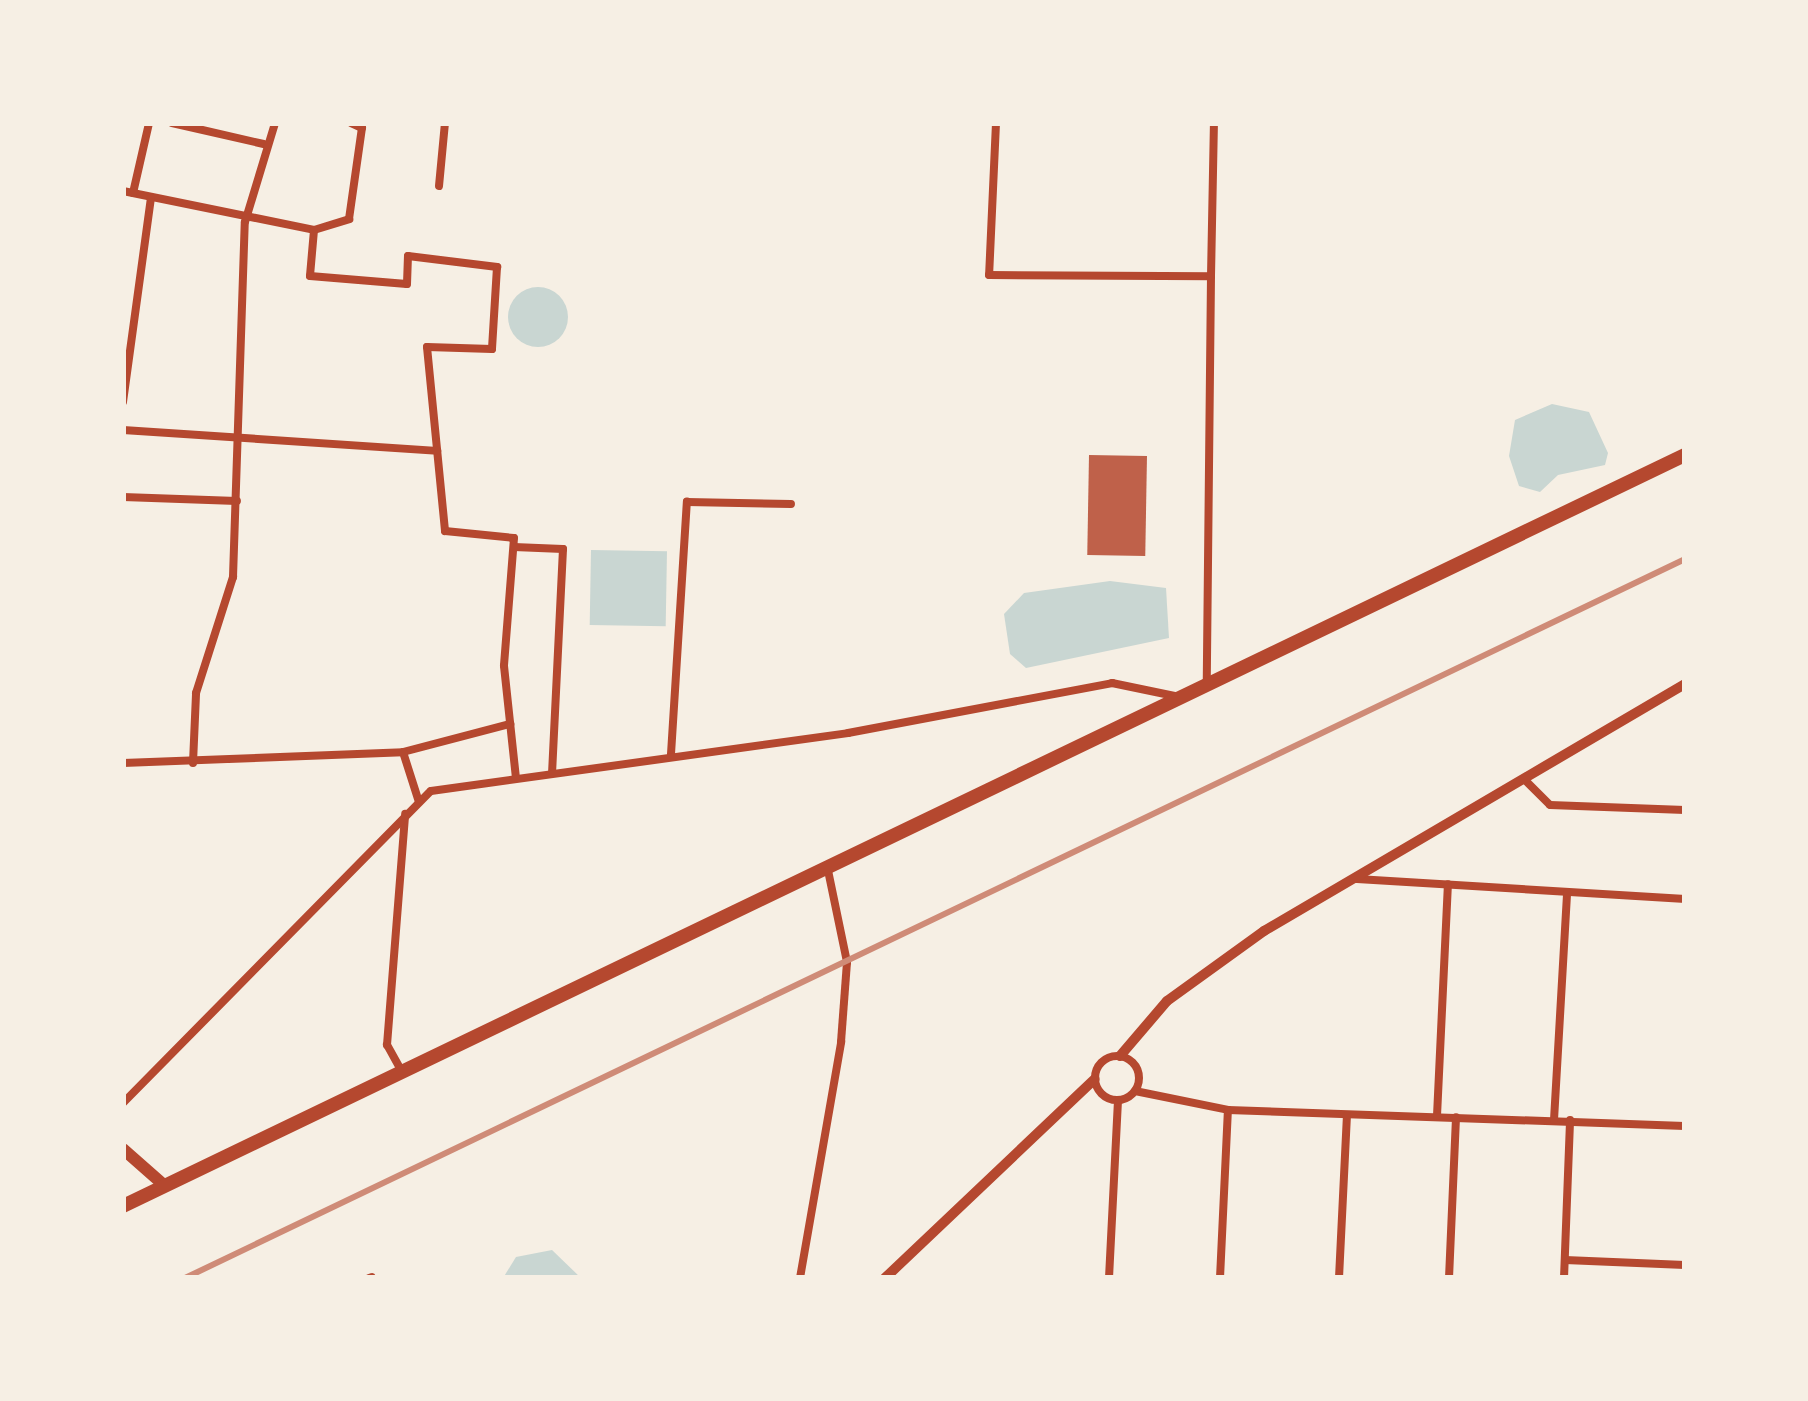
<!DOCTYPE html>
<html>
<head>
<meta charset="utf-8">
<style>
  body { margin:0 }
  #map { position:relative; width:1808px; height:1401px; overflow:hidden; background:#f6efe4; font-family:"Fira Sans Condensed",sans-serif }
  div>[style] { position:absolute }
  .water>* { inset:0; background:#c9d6d2; transform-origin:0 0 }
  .round { border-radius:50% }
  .building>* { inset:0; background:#bf614a; transform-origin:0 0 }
  .minor>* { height:8px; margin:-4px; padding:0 4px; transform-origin:4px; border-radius:4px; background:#b5482f }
  .minor>.ring { margin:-4px; padding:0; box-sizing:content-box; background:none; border:8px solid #b5482f; border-radius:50% }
  .tertiary>* { height:10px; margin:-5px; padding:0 5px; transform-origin:5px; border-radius:5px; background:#b5482f }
  .secondary>* { height:12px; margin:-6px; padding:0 6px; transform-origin:6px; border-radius:6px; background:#b5482f }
  .trunk>* { height:14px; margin:-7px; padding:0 7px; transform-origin:7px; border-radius:7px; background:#b5482f }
  .rail>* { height:6px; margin:-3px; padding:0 3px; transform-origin:3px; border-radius:3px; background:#cf8b77 }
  span { translate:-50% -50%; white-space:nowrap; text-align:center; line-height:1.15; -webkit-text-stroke:12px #f6efe4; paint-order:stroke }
  .frame { position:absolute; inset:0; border:126px solid #f6efe4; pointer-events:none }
</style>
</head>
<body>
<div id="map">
  <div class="water">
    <div class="round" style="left:508px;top:287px;width:60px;height:60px"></div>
    <div style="clip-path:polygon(1552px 404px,1589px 412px,1608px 453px,1605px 465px,1558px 475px,1540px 492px,1519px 486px,1509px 456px,1515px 420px)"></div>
    <div style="left:591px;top:550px;width:76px;height:75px;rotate:1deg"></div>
    <div style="clip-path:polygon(1110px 581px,1166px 588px,1169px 638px,1026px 668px,1010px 654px,1004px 614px,1024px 593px)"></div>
    <div style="clip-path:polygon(552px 1250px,581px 1278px,503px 1278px,516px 1257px)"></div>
  </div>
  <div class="building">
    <div style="left:1089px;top:455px;width:58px;height:100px;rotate:1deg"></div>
  </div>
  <div class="minor">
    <div style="left:172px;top:123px;width:94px;rotate:12.9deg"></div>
    <div style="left:996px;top:123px;width:152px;rotate:92.6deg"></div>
    <div style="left:989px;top:275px;width:222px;rotate:0.3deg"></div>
    <div style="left:1211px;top:276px;width:409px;rotate:90.6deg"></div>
    <div style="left:439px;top:186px;width:63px;rotate:-84.6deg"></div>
    <div style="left:123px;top:191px;width:195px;rotate:11.5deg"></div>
    <div style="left:314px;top:230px;width:37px;rotate:-17deg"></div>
    <div style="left:349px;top:219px;width:92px;rotate:-81.9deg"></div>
    <div style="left:362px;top:128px;width:12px;rotate:-156deg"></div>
    <div style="left:133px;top:193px;width:72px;rotate:-77.1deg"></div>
    <div style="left:314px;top:230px;width:46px;rotate:95deg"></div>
    <div style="left:310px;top:276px;width:97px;rotate:4.7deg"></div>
    <div style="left:407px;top:284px;width:28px;rotate:-88deg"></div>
    <div style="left:408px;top:256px;width:90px;rotate:7deg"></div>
    <div style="left:497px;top:267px;width:82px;rotate:93.5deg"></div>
    <div style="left:492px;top:349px;width:65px;rotate:-178.2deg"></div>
    <div style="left:427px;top:347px;width:185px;rotate:84.4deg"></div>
    <div style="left:445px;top:531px;width:69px;rotate:5.8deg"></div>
    <div style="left:514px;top:538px;width:128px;rotate:94.5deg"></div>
    <div style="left:504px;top:666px;width:113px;rotate:83.9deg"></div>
    <div style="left:1211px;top:276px;width:153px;rotate:-88.9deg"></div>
    <div style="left:123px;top:402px;width:206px;rotate:-82.2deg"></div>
    <div style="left:123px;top:430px;width:315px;rotate:3.8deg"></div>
    <div style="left:123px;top:497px;width:114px;rotate:2deg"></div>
    <div style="left:514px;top:547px;width:49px;rotate:2.3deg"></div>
    <div style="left:563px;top:549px;width:224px;rotate:92.8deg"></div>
    <div style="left:403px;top:752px;width:111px;rotate:-14.7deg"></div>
    <div style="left:671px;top:754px;width:253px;rotate:-86.4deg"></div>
    <div style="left:687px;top:502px;width:104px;rotate:1.1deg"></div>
    <div style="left:123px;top:763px;width:280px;rotate:-2.2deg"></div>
    <div style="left:403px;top:752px;width:52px;rotate:72.3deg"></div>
    <div style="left:193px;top:763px;width:70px;rotate:-87.5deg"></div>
    <div style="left:196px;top:693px;width:122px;rotate:-72.3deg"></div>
    <div style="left:233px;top:577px;width:355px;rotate:-88.1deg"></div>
    <div style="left:245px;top:222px;width:103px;rotate:-73.1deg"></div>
    <div style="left:1525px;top:780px;width:35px;rotate:45deg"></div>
    <div style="left:1550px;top:805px;width:135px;rotate:2.1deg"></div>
    <div style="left:1357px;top:879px;width:329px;rotate:3.5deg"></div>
    <div class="ring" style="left:1095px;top:1056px;width:36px;height:36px"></div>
    <div style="left:401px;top:1070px;width:29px;rotate:-119deg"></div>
    <div style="left:387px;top:1045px;width:232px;rotate:-85.5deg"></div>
    <div style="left:1135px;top:1091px;width:95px;rotate:11.5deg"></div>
    <div style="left:1228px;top:1110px;width:457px;rotate:2deg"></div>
    <div style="left:123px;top:1103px;width:438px;rotate:-45.4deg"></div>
    <div style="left:431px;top:791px;width:421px;rotate:-7.9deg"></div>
    <div style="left:848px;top:733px;width:269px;rotate:-10.7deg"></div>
    <div style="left:1112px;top:683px;width:64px;rotate:11.7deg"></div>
    <div style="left:1437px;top:1116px;width:232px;rotate:-87.3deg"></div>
    <div style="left:1554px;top:1120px;width:228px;rotate:-86.7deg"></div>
    <div style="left:1565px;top:1260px;width:120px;rotate:2.4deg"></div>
    <div style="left:369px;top:1278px;width:3px;rotate:-18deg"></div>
    <div style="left:800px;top:1278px;width:240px;rotate:-80.1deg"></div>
    <div style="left:841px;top:1042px;width:80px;rotate:-85.7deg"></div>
    <div style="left:847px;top:962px;width:94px;rotate:-101.7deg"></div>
    <div style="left:1109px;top:1278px;width:178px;rotate:-87.1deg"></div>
    <div style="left:1220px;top:1278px;width:168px;rotate:-87.3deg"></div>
    <div style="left:1339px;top:1278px;width:163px;rotate:-87.2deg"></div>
    <div style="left:1449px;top:1278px;width:161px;rotate:-87.5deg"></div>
    <div style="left:1564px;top:1278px;width:158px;rotate:-87.8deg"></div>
  </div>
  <div class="tertiary">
    <div style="left:1120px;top:1056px;width:72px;rotate:-49.5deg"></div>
    <div style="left:1167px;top:1001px;width:120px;rotate:-35.8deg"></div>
    <div style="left:1264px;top:931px;width:488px;rotate:-30.4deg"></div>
    <div style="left:885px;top:1278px;width:289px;rotate:-43.5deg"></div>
  </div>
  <div class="secondary">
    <div style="left:123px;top:1149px;width:56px;rotate:41.4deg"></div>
  </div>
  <div class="trunk">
    <div style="left:123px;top:1206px;width:1733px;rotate:-25.68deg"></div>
  </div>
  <div class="rail">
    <div style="left:185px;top:1278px;width:1663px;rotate:-25.61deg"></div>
  </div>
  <div class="frame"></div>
</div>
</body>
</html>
